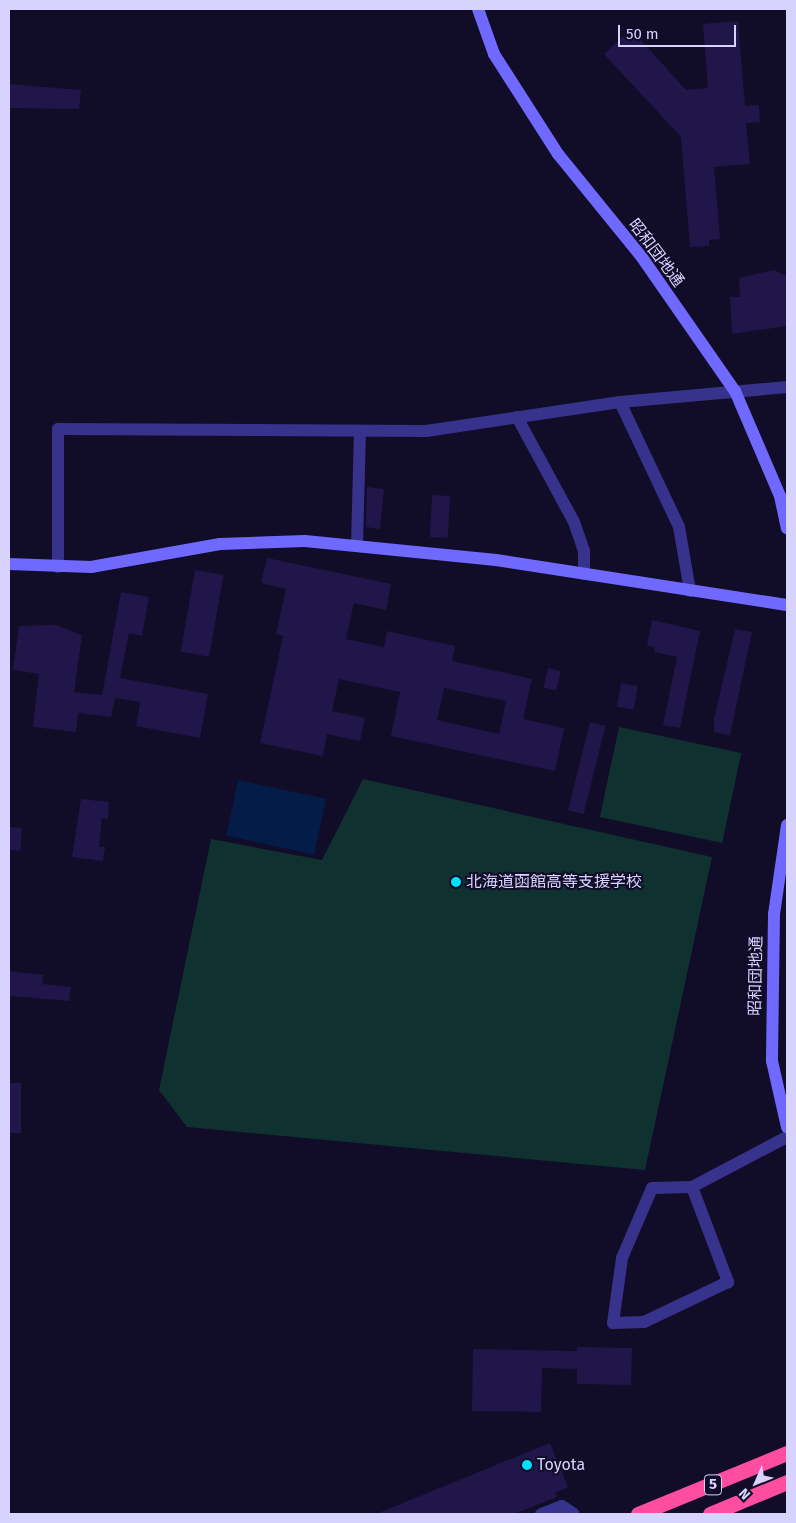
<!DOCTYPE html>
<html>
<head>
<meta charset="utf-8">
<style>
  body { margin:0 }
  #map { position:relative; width:796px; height:1523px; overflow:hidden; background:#110c27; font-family:"Fira Sans","Noto Sans JP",sans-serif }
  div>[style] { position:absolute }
  .green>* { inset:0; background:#0f3231; transform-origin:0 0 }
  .water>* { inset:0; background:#041c48; transform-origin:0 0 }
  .building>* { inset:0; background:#21164a; transform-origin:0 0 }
  .street>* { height:12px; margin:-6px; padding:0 6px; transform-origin:6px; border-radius:6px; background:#37328b }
  .secondary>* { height:12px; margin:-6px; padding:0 6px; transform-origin:6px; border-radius:6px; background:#6f69ff }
  .highway>* { height:15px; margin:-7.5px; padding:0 7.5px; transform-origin:7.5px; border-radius:7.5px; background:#ff4da1 }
  .dots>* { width:14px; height:14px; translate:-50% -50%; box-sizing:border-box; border:2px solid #110c27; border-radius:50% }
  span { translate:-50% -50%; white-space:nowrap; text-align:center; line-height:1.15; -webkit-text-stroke:4px #110c27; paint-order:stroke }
  .shield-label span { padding:1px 4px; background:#110c27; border:1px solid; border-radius:4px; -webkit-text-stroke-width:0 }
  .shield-label { font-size:15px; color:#d8d2ff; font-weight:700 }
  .street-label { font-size:16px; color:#d8d2ff }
  .poi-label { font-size:16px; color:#d8d2ff }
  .left { translate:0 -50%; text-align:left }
  .frame { position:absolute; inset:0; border:10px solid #d8d2ff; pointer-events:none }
  .north { position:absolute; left:731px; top:1458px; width:50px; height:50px; -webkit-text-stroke:4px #110c27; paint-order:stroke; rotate:226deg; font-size:14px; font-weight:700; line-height:20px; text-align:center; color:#d8d2ff }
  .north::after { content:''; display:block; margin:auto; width:18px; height:22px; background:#d8d2ff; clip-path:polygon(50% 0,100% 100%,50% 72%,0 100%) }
  .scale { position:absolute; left:618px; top:25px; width:118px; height:22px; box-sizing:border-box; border:2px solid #d8d2ff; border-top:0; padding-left:6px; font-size:15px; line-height:18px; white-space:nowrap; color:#d8d2ff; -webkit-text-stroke:4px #110c27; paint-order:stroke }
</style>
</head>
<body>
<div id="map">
  <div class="green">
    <div style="left:619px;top:727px;width:125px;height:92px;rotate:12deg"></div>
    <div style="clip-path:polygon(363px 779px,712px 857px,645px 1170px,187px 1127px,159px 1090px,211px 839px,322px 860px)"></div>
  </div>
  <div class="water">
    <div style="left:238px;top:780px;width:90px;height:57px;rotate:12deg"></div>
  </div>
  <div class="building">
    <div style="clip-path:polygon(738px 21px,745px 106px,759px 105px,760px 122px,746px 123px,750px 164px,714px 167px,720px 239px,709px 240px,709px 246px,690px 247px,681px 137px,604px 54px,631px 29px,686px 90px,708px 88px,703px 24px)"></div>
    <div style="clip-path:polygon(9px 84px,81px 90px,79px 109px,9px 108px)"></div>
    <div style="clip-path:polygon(774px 270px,787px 276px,787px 326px,732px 334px,730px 297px,740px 297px,739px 278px)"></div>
    <div style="clip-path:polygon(367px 487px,384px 489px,380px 529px,366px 527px)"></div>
    <div style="left:432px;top:495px;width:18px;height:42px;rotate:3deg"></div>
    <div style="clip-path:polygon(evenodd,267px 558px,391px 584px,386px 610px,354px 603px,346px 639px,384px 647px,387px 631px,455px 646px,452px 661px,532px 679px,523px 719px,564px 728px,555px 771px,391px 736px,400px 692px,339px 679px,332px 711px,365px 718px,360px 741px,327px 734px,323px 756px,260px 743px,283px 636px,276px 634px,286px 589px,261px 583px,267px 558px,444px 688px,506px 701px,499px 734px,437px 720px,444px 688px)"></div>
    <div style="left:195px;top:570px;width:29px;height:83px;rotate:10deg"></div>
    <div style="clip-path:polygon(121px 592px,149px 597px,142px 636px,129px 633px,120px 678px,208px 694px,200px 738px,136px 726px,140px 702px,115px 698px,111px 717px,78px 713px,76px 732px,33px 727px,39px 674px,13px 670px,19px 626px,56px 625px,82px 635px,74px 692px,102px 695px)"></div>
    <div style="clip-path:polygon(652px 620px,700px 631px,680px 728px,663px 725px,677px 657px,654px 652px,655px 647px,647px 646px)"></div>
    <div style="clip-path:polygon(735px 629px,752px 632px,730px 735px,714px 732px,714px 719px)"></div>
    <div style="left:548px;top:668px;width:13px;height:20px;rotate:13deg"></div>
    <div style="left:621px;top:683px;width:17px;height:24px;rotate:10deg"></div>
    <div style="left:590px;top:722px;width:16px;height:91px;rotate:14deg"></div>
    <div style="clip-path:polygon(81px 799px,109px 802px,108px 819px,102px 818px,99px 847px,105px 847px,103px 861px,72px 857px)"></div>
    <div style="left:9px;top:827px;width:13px;height:23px;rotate:4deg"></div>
    <div style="clip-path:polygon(9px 971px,43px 975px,42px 984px,71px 987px,69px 1001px,9px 996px)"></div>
    <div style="left:9px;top:1083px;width:12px;height:50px"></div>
    <div style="clip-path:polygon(577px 1347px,632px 1348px,631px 1385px,577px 1384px,577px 1369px,542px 1368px,541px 1412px,472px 1411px,473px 1349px,577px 1351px)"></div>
    <div style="clip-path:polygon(550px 1443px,568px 1487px,555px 1493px,557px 1497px,514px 1514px,376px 1514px)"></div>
  </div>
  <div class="street">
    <div style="left:620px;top:402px;width:138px;rotate:64.7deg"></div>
    <div style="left:679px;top:527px;width:65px;rotate:80.2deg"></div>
    <div style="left:517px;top:417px;width:119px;rotate:61.5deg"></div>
    <div style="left:574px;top:522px;width:31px;rotate:71deg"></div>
    <div style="left:584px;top:551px;width:23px;rotate:90deg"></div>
    <div style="left:357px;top:545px;width:114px;rotate:-88.5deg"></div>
    <div style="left:58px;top:567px;width:138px;rotate:-90deg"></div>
    <div style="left:58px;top:429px;width:368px;rotate:0.3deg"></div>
    <div style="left:426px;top:431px;width:196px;rotate:-8.5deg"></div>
    <div style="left:620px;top:402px;width:168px;rotate:-5.1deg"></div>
    <div style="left:692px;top:1187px;width:102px;rotate:69.2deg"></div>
    <div style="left:728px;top:1282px;width:93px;rotate:154.5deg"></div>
    <div style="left:644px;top:1322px;width:31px;rotate:178deg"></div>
    <div style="left:613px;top:1323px;width:66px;rotate:-82.1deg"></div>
    <div style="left:622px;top:1258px;width:76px;rotate:-66.8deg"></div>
    <div style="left:652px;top:1188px;width:40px;rotate:-1.4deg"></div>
    <div style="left:692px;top:1187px;width:107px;rotate:-27.8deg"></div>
    <div style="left:541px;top:1514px;width:22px;rotate:-21deg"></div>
    <div style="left:562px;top:1506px;width:14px;rotate:34deg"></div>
  </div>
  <div class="secondary">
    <div style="left:478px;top:9px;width:48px;rotate:70.4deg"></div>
    <div style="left:494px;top:54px;width:119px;rotate:57.4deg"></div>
    <div style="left:558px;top:154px;width:132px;rotate:50.9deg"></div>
    <div style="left:641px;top:256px;width:165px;rotate:55.2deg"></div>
    <div style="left:735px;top:391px;width:114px;rotate:66.8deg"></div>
    <div style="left:780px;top:496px;width:33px;rotate:78deg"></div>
    <div style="left:9px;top:564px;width:82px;rotate:2.1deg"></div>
    <div style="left:91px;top:567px;width:131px;rotate:-10.1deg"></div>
    <div style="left:220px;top:544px;width:85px;rotate:-2deg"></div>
    <div style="left:305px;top:541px;width:192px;rotate:5.7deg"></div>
    <div style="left:496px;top:560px;width:294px;rotate:8.8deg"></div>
    <div style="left:787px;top:825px;width:90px;rotate:98.3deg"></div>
    <div style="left:774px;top:914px;width:147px;rotate:90.8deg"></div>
    <div style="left:772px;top:1061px;width:68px;rotate:77.2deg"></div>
  </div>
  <div class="highway">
    <div style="left:638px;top:1514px;width:161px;rotate:-22.3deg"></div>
    <div style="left:710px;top:1514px;width:83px;rotate:-22.6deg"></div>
  </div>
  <div class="dots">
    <div style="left:456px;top:882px;background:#00e1fd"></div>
    <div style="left:527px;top:1465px;background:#00e1fd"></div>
  </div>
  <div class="shield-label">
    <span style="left:713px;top:1485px">5</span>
  </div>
  <div class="street-label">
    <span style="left:656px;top:253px;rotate:53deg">昭和団地通</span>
    <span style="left:756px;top:976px;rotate:-89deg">昭和団地通</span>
  </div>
  <div class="poi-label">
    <span class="left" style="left:466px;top:882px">北海道函館高等支援学校</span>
    <span class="left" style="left:537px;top:1465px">Toyota</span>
  </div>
  <div class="frame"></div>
  <div class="north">N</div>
  <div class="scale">50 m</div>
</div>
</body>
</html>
